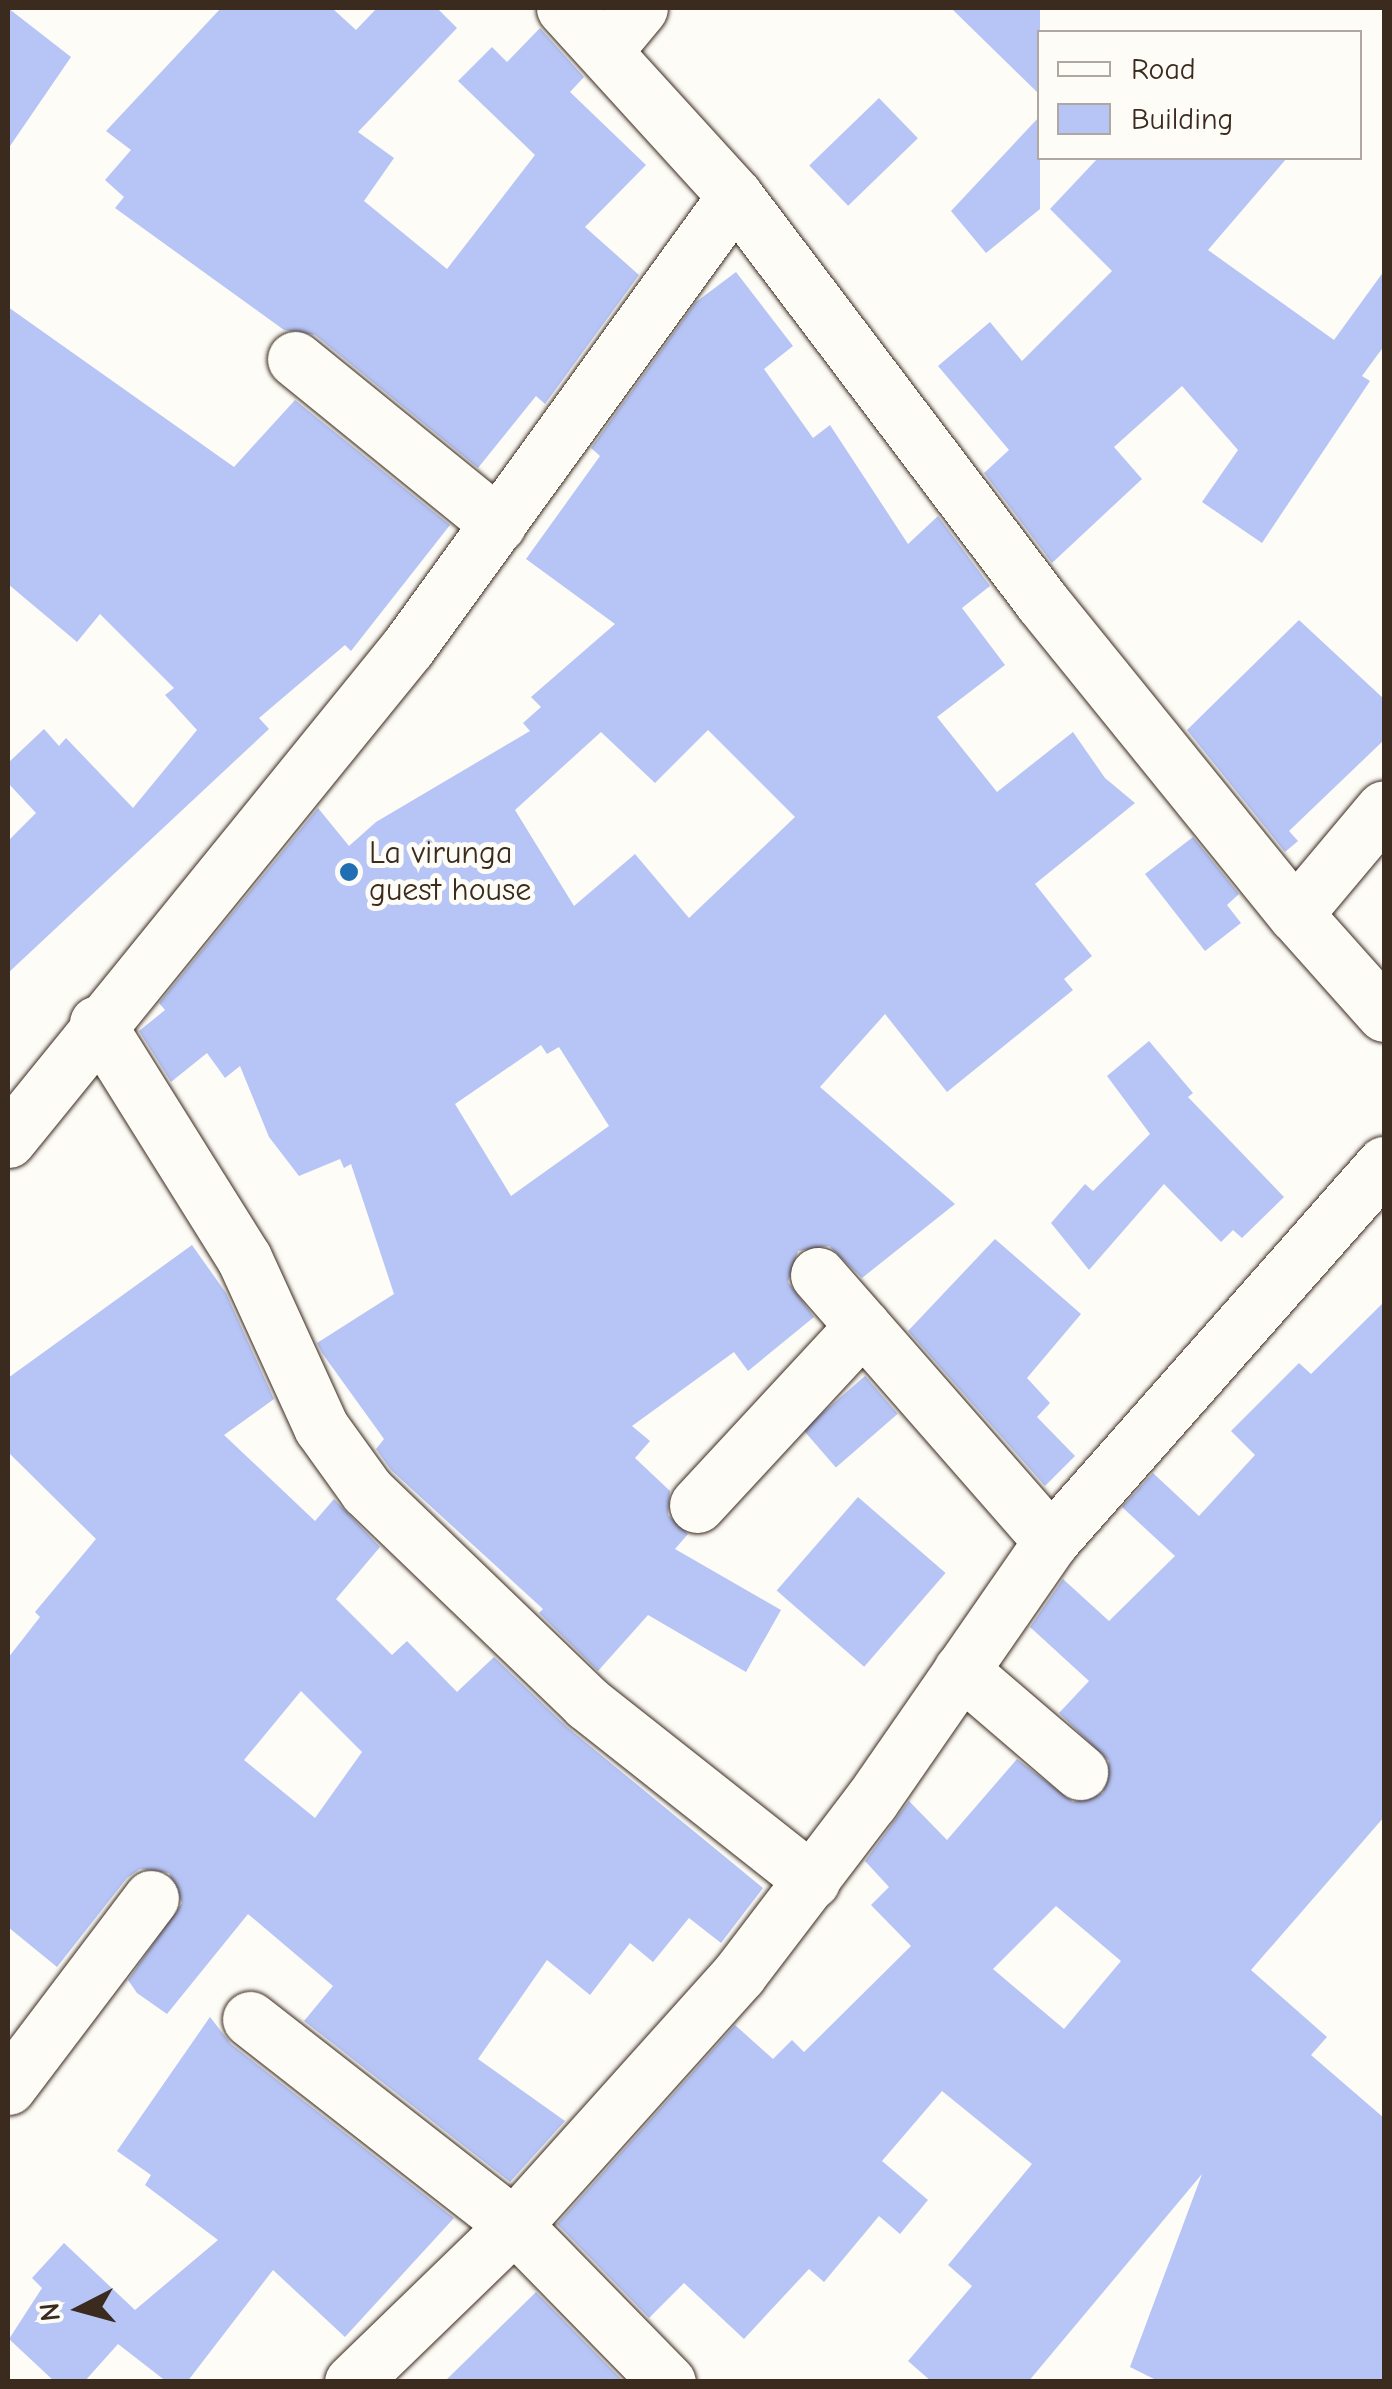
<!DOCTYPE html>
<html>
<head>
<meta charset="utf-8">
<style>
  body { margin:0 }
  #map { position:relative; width:1392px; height:2389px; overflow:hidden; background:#fdfcf7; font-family:"Comic Neue",sans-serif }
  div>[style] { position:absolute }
  .building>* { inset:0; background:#b7c5f6; transform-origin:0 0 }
  .roads { filter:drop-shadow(0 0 2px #3b2a1e) drop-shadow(0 0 2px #3b2a1e) }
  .minor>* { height:55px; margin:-27.5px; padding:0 27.5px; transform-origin:27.5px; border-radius:27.5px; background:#fdfcf7 }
  .dots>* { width:28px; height:28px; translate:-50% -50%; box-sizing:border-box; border:5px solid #fdfcf7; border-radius:50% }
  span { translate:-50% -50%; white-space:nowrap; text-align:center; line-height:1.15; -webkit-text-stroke:10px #fdfcf7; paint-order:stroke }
  .poi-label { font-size:32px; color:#3b2a1e }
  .left { translate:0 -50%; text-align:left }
  .frame { position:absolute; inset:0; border:10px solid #3b2a1e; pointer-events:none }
  .legend { position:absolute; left:1037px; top:30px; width:325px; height:130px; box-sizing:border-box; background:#fdfcf7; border:2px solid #afa8a0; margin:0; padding:12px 18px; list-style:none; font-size:30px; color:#3b2a1e }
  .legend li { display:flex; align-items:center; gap:20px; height:50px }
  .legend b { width:50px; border:2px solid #afa8a0 }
  .north { position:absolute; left:30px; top:2259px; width:100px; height:100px; -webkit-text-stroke:8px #fdfcf7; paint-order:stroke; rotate:264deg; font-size:28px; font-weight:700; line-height:40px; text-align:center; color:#3b2a1e }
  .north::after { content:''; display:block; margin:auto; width:35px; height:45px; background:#3b2a1e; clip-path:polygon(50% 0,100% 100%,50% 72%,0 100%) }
</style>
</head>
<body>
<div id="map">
  <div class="building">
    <div style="clip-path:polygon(8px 8px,71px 57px,8px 149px)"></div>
    <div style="clip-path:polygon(221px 8px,332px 8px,356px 30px,377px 8px,437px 8px,457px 28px,358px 132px,394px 158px,364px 201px,447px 269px,535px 155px,458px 81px,492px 47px,507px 62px,540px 28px,584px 77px,570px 92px,646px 165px,585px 227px,639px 275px,545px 404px,536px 396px,478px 468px,315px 335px,284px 330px,115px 208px,124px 197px,105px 180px,131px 150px,106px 131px)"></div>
    <div style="clip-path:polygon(951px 8px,1040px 8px,1040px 95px)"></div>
    <div style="left:879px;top:98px;width:56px;height:97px;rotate:46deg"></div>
    <div style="clip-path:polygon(1040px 116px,1040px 209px,986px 253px,951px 211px)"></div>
    <div style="clip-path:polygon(1098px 158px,1287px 158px,1208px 250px,1334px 340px,1384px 271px,1384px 346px,1362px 376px,1370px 381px,1262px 543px,1202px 502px,1238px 450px,1182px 386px,1114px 447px,1142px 479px,1052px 563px,984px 473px,1009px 450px,938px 366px,990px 322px,1022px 361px,1112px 271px,1050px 209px)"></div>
    <div style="clip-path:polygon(evenodd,736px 272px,793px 346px,764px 369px,813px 438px,830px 425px,908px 544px,938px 516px,990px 586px,962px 608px,1005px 665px,937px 717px,997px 792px,1073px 732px,1105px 778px,1135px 803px,1035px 884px,1092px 956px,1064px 979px,1073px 990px,947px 1092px,885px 1014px,820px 1087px,955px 1204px,862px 1278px,829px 1246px,798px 1251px,788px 1282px,814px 1317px,748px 1371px,734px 1352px,632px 1426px,650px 1441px,635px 1458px,670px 1491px,668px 1515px,688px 1534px,675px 1549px,781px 1610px,746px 1672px,648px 1615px,598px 1671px,539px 1613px,543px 1609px,391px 1470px,376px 1449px,384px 1439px,322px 1353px,317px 1343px,394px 1294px,351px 1164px,344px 1168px,340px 1159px,299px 1176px,269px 1137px,240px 1066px,225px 1078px,207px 1053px,171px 1082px,139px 1031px,165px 1010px,159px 1003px,318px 808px,349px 846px,376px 822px,530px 731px,523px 723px,541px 707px,531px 697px,615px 624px,526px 559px,600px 456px,591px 448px,696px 302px,736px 272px,708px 730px,795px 817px,689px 918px,635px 854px,574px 906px,515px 810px,601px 732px,655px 783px,708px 730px,736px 272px,541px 1045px,547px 1054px,559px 1047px,609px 1126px,511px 1196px,455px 1104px,541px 1045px)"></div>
    <div style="clip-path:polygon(8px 307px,234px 467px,295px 400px,450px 525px,351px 651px,345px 645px,259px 718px,269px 729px,8px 973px,8px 841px,36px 813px,8px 783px,8px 763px,44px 729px,59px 746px,66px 738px,133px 808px,197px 730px,165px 695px,174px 688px,100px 614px,77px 642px,8px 584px)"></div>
    <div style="clip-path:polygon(1299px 620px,1384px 699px,1384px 740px,1289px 831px,1298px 841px,1285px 852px,1187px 730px)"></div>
    <div style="clip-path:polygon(1193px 837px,1239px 894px,1227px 905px,1241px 923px,1205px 951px,1145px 874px)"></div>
    <div style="clip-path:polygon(1149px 1041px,1193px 1093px,1188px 1097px,1284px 1197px,1242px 1238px,1233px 1230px,1221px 1242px,1164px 1184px,1089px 1270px,1051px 1223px,1085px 1184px,1093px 1191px,1150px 1134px,1107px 1076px)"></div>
    <div style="clip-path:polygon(995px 1239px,1081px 1314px,1027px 1378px,1050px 1403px,1037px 1417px,1075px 1456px,1045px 1486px,908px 1331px)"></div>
    <div style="clip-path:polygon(evenodd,192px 1245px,226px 1293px,274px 1399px,224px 1435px,315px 1521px,334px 1499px,380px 1547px,336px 1599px,392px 1655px,407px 1641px,457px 1692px,494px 1657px,567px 1727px,763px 1888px,721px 1943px,689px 1918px,653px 1962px,630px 1943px,590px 1995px,547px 1960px,478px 2059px,565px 2121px,510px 2182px,304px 2021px,333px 1986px,248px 1914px,167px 2014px,137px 1993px,128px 1980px,182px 1903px,169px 1873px,140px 1869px,127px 1878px,57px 1967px,8px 1927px,8px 1658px,40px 1617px,35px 1612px,96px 1539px,8px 1452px,8px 1378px,192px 1245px,301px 1691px,362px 1752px,315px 1818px,244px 1760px,301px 1691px)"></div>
    <div style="clip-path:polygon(evenodd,1384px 1302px,1384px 1817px,1251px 1970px,1327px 2037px,1311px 2055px,1384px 2118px,1384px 2382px,1160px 2382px,1130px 2367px,1202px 2174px,1028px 2382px,932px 2382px,908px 2361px,972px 2286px,948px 2265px,1032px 2164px,942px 2091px,882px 2161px,928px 2200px,900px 2234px,879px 2216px,824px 2282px,809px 2269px,744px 2339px,684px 2283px,649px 2318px,557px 2224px,735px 2025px,773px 2059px,792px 2040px,804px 2052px,911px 1946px,871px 1905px,889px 1887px,865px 1861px,909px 1801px,947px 1840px,1017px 1759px,1073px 1802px,1103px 1793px,1109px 1761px,1059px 1713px,1089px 1681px,1030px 1627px,1063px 1579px,1109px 1621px,1175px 1556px,1122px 1507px,1153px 1473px,1199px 1516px,1255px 1455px,1231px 1431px,1299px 1363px,1311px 1374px,1384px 1302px,1056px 1906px,1121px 1961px,1064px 2029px,993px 1969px,1056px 1906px)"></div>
    <div style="left:865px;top:1376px;width:50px;height:82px;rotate:49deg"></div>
    <div style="left:858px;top:1497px;width:116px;height:124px;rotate:41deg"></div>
    <div style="clip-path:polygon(210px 2017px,231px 2044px,454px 2218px,345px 2337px,273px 2270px,187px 2382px,167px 2382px,118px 2344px,84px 2382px,55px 2382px,9px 2339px,42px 2288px,32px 2278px,64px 2243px,135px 2310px,218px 2240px,145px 2185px,151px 2175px,117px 2151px)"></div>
    <div style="clip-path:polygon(536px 2292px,624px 2382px,444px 2382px)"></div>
  </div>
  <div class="roads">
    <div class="minor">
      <div style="left:564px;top:8px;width:254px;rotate:47.7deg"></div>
      <div style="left:735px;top:196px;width:509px;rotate:52.9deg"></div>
      <div style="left:1042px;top:602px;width:402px;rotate:51deg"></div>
      <div style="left:1295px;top:914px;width:134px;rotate:48.3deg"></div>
      <div style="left:606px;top:49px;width:53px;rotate:-50.3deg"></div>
      <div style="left:295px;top:359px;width:262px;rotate:39.1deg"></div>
      <div style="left:1295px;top:914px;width:138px;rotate:-50deg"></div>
      <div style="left:97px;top:1023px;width:277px;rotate:58deg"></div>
      <div style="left:244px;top:1258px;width:186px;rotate:65.5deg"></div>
      <div style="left:321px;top:1427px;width:79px;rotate:54.3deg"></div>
      <div style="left:367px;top:1491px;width:306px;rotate:43.9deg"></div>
      <div style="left:587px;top:1703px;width:287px;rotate:38.3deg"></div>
      <div style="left:8px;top:1140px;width:635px;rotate:-50.95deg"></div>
      <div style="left:408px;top:647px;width:557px;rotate:-54.06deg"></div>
      <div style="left:818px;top:1275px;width:354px;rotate:48.8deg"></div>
      <div style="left:697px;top:1505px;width:244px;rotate:-47.2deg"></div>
      <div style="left:961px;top:1670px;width:157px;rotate:40.6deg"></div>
      <div style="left:250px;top:2019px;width:335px;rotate:38deg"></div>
      <div style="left:514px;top:2225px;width:220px;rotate:45.6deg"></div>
      <div style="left:8px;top:2087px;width:237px;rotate:-52.9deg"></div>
      <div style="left:352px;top:2382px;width:226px;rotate:-44.1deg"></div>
      <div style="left:514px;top:2225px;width:337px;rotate:-48.1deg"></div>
      <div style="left:739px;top:1974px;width:218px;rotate:-52.7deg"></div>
      <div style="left:871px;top:1801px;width:316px;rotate:-55.3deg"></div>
      <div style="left:1051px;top:1541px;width:503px;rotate:-48.55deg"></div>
    </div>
  </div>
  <div class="dots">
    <div style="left:349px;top:872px;background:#1f6fb2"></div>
  </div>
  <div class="poi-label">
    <span class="left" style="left:369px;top:872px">La virunga<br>guest house</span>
  </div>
  <div class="frame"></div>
  <ul class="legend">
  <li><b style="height:12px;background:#fdfcf7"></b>Road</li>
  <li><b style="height:28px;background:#b7c5f6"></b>Building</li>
  </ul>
  <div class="north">N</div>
</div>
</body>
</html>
